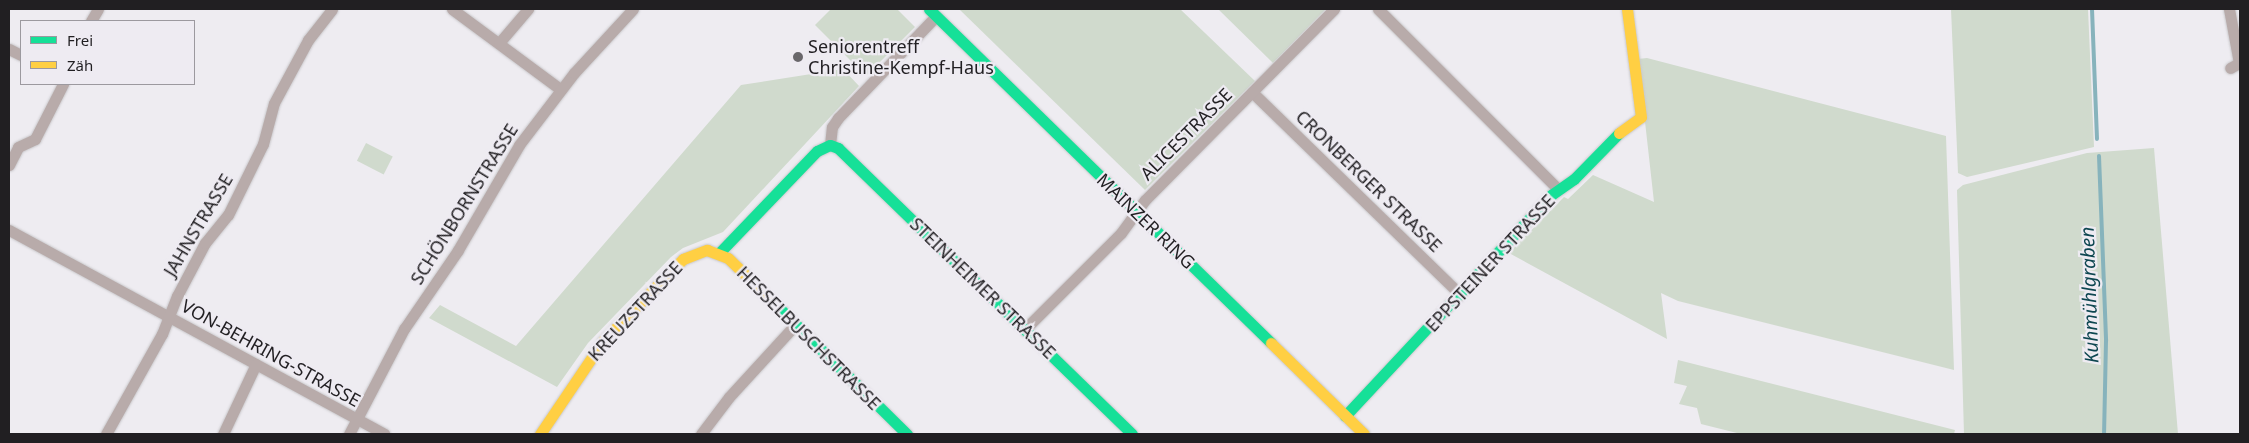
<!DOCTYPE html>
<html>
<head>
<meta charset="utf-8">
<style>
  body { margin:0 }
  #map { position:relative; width:2249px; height:443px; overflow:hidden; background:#eeecf1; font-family:"Noto Sans",sans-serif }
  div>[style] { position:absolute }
  .green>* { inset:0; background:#d0dacd; transform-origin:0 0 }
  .stream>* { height:4px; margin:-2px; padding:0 2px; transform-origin:2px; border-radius:2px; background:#87b3bc }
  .roads { filter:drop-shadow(0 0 1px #c9c8cb) drop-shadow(0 0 1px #c9c8cb) }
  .street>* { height:11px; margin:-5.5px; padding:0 5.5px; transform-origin:5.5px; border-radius:5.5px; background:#b8abaa }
  .fast>* { height:11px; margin:-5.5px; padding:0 5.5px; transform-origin:5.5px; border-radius:5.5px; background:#16e098 }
  .slow>* { height:11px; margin:-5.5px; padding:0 5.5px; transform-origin:5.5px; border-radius:5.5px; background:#ffcf43 }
  .dots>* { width:14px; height:14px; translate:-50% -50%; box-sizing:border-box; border:2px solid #eeebf2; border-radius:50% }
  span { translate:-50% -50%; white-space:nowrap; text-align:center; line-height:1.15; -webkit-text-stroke:4.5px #eeebf2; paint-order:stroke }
  .poi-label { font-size:18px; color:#211f22 }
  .left { translate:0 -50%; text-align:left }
  .street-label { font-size:18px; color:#211f22 }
  .water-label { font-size:19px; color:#0d4650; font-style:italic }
  .frame { position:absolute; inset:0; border:10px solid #211f22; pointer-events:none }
  .legend { position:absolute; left:20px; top:20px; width:175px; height:65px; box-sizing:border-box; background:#eeebf2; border:1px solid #9c999f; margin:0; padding:6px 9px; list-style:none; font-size:15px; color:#211f22 }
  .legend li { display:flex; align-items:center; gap:10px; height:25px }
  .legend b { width:25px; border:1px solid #9c999f }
</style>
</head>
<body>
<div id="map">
  <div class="green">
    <div style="clip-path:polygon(831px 9px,897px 9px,915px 27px,866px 76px,815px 25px)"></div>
    <div style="clip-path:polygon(959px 9px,1180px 9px,1255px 81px,1145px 190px)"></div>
    <div style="clip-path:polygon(1218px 9px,1326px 9px,1273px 63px)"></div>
    <div style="clip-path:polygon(1951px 9px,2088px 9px,2094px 147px,1967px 177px,1958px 173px)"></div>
    <div style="clip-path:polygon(1647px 58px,1946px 136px,1954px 370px,1678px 301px,1661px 293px,1667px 339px,1509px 253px,1564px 197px,1568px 199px,1593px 175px,1654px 202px,1638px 59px)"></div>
    <div style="clip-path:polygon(843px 69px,859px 86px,723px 232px,683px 248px,671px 257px,588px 343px,557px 387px,429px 318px,440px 305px,516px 346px,741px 85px)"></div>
    <div style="left:366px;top:143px;width:30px;height:20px;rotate:27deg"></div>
    <div style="clip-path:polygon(2154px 148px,2178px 434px,1964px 434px,1957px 190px,1963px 185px,2087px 153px)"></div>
    <div style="clip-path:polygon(1678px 360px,1955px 430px,1954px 434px,1741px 434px,1701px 424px,1697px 408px,1679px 404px,1687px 386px,1674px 383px)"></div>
  </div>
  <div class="stream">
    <div style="left:2092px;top:9px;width:130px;rotate:87.8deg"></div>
    <div style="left:2099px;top:156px;width:185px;rotate:87.8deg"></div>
    <div style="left:2106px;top:341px;width:93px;rotate:91.2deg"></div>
  </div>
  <div class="roads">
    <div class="street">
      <div style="left:452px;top:9px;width:134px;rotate:36.5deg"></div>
      <div style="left:1378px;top:9px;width:255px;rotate:45deg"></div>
      <div style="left:2229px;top:9px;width:55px;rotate:79.5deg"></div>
      <div style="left:2239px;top:63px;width:10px;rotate:151deg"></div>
      <div style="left:91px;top:21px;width:14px;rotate:-60deg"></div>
      <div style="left:499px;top:43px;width:45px;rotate:-49.5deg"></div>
      <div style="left:9px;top:49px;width:13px;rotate:27deg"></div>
      <div style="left:1252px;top:92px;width:291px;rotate:44.2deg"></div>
      <div style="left:830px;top:145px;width:18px;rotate:-84deg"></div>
      <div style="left:832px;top:127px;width:11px;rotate:-56deg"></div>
      <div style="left:838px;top:118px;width:141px;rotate:-46.1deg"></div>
      <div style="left:9px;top:165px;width:20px;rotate:-63deg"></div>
      <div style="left:18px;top:147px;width:19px;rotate:-25deg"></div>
      <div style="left:35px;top:139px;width:62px;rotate:-63deg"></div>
      <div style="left:9px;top:230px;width:427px;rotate:28.5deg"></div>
      <div style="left:1025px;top:329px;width:136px;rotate:-45deg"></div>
      <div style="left:1121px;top:233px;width:41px;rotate:-54deg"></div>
      <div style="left:1145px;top:200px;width:269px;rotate:-45.3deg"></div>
      <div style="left:106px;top:434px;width:115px;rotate:-60.8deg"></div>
      <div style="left:162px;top:334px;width:41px;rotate:-68.5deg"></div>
      <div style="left:177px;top:296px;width:60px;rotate:-62.2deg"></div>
      <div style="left:205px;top:243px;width:36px;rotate:-51deg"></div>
      <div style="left:228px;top:215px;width:79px;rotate:-63.8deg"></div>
      <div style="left:263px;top:144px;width:42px;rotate:-75deg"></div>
      <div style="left:274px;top:103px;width:72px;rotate:-61.6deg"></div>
      <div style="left:308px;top:40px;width:39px;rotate:-52deg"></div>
      <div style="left:223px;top:434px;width:77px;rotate:-64.8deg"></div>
      <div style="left:349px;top:434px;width:119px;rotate:-62.4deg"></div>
      <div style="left:404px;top:329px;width:96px;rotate:-55.6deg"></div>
      <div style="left:458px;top:250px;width:121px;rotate:-59.8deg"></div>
      <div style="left:519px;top:145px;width:91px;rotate:-52.6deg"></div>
      <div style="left:574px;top:73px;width:87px;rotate:-47.3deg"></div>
      <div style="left:701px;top:434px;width:46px;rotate:-52.9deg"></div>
      <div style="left:729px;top:397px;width:98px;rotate:-47.5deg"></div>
    </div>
    <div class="fast">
      <div style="left:929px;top:9px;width:478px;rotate:44.3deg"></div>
      <div style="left:720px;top:252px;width:140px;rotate:-46.2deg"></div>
      <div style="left:817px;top:151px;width:14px;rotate:-25deg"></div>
      <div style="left:830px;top:145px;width:9px;rotate:21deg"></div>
      <div style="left:838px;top:148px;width:410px;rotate:44.2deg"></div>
      <div style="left:774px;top:303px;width:187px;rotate:44.6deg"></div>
      <div style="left:1345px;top:416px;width:302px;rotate:-47deg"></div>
      <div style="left:1551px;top:195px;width:28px;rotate:-35deg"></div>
      <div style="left:1574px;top:179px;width:64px;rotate:-45.6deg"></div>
    </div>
    <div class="slow">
      <div style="left:1619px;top:133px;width:27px;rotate:-36deg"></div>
      <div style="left:1641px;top:117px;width:109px;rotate:-97.4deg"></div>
      <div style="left:1271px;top:343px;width:130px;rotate:44.4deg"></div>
      <div style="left:540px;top:434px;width:112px;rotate:-55.9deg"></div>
      <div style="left:603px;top:341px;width:115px;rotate:-45.7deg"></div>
      <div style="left:683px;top:259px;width:26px;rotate:-21deg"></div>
      <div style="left:707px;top:250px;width:22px;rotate:21deg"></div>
      <div style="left:728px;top:258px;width:64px;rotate:44.4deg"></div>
    </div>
  </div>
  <div class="dots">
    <div style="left:798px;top:57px;background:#69676a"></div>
  </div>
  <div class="poi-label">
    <span class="left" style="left:808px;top:57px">Seniorentreff<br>Christine-Kempf-Haus</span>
  </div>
  <div class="street-label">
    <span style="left:1186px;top:134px;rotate:-45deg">ALICESTRASSE</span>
    <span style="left:1369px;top:181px;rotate:44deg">CRONBERGER STRASSE</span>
    <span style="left:464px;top:204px;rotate:-58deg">SCHÖNBORNSTRASSE</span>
    <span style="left:1146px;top:221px;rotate:44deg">MAINZER RING</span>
    <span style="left:198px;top:225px;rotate:-59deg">JAHNSTRASSE</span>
    <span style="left:1490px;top:263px;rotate:-47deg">EPPSTEINER STRASSE</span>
    <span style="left:983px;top:288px;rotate:44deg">STEINHEIMER STRASSE</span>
    <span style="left:635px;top:311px;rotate:-47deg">KREUZSTRASSE</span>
    <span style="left:809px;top:338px;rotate:45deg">HESSELBUSCHSTRASSE</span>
    <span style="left:271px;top:353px;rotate:29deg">VON-BEHRING-STRASSE</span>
  </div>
  <div class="water-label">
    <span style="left:2090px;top:295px;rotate:-92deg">Kuhmühlgraben</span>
  </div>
  <div class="frame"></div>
  <ul class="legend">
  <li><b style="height:6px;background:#16e098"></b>Frei</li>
  <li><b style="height:6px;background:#ffcf43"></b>Zäh</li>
  </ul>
</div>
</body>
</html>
